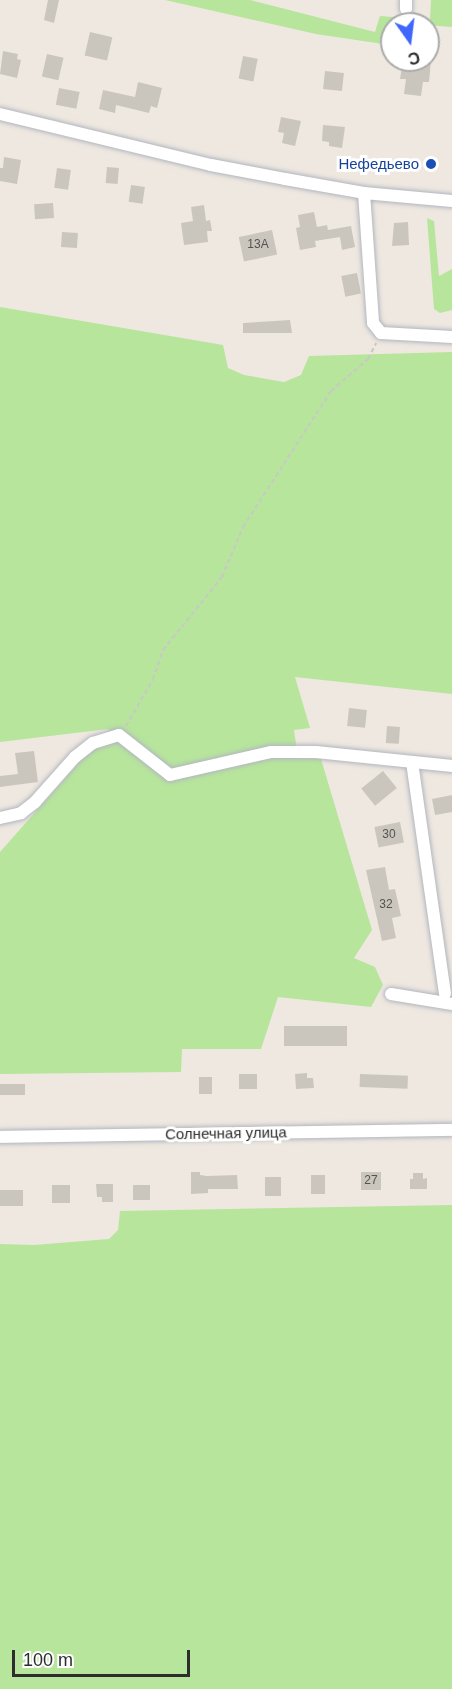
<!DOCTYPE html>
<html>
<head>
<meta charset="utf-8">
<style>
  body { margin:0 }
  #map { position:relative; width:452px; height:1689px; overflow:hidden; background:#eee8e0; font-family:Helvetica,sans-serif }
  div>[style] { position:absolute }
  .green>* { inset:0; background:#b7e59c }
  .building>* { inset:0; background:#cac6be; transform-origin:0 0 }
  .path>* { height:2px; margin-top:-1px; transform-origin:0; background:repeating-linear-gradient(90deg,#c8c8c8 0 4.5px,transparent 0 7.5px) }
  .roads { filter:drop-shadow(0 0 2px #b3b6c0) drop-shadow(0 0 2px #b3b6c0) }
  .minor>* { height:12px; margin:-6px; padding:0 6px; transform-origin:6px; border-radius:6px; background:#fff }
  .dots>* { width:16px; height:16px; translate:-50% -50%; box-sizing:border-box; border:3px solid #fff; border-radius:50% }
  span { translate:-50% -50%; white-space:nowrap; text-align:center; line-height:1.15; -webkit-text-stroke:6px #fff; paint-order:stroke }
  .number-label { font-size:12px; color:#545351 }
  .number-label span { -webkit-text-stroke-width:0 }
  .transit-label { font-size:15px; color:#164399 }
  .right { translate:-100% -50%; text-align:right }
  .street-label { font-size:15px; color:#2d2d2d }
  .north { position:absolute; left:380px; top:12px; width:60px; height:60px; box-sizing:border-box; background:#fff; border:2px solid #ababab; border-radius:50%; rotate:166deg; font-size:16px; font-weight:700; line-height:24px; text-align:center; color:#2d2d2d }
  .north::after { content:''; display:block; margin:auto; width:21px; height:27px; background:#3f67fc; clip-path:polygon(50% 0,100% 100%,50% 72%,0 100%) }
  .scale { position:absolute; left:12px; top:1650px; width:178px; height:27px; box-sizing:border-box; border:3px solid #2d2d2d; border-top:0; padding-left:8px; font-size:18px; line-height:21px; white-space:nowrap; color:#2d2d2d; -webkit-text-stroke:4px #fff; paint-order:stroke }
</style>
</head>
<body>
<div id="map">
  <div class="green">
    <div style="clip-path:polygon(165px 0,250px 0,375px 32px,380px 16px,430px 20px,431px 0,452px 0,452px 27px,388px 22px,383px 44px,316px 34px)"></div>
    <div style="clip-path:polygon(427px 218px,434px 221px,439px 276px,452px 269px,452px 310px,440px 313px,434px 309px)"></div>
    <div style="clip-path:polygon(0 307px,223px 345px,228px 368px,244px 375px,284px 382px,301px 375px,309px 356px,452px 352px,452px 694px,295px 677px,310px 728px,294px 730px,298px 758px,321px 759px,372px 930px,354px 958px,375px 967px,383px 985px,371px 1007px,278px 997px,261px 1049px,182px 1049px,181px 1072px,0 1074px,0 852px,91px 749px,113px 742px,108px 729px,0 742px)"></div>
    <div style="clip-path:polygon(452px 1205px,452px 1689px,0 1689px,0 1244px,34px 1245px,109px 1239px,118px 1230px,120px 1211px)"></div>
  </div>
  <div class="building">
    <div style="clip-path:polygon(48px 0,59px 0,54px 23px,44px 20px)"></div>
    <div style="left:90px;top:32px;width:23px;height:24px;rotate:13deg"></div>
    <div style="clip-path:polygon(3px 51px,18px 54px,17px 59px,21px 60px,17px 78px,0 74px)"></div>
    <div style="left:47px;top:54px;width:17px;height:23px;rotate:13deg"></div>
    <div style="left:243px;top:56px;width:15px;height:23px;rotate:11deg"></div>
    <div style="clip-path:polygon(403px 60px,431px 60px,429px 82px,423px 82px,421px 96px,404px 94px,406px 79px,400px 79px)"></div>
    <div style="left:325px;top:71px;width:19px;height:18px;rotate:6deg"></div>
    <div style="clip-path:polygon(138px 82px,162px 88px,157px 108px,151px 106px,149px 113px,116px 105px,115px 113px,99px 109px,103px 90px,135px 97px)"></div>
    <div style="left:59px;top:88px;width:21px;height:17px;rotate:11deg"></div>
    <div style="clip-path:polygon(281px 117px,301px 121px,295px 146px,282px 143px,284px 133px,278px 132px)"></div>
    <div style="clip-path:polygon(323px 125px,345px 127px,342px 148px,329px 146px,329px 142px,322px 141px)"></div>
    <div style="clip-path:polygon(4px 157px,21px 160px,17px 184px,0 181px,0 168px,3px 168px)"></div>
    <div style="left:107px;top:167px;width:12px;height:16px;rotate:5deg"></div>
    <div style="left:57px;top:168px;width:14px;height:20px;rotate:8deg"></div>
    <div style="left:131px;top:185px;width:14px;height:17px;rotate:8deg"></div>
    <div style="left:53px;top:203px;width:15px;height:19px;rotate:86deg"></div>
    <div style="clip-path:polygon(204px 205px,206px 221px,210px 220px,212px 231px,207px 231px,208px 242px,184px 245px,181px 223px,193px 221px,191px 207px)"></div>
    <div style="clip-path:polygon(314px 212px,317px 227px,327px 225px,328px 230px,351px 226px,355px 247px,342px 250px,340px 237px,315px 241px,316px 247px,300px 250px,296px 228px,300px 227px,298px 215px)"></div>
    <div style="clip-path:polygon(408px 222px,409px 245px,392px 246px,394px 223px)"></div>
    <div style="left:272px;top:230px;width:25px;height:34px;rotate:78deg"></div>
    <div style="left:62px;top:232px;width:16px;height:15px;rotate:4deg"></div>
    <div style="left:357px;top:273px;width:21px;height:16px;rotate:79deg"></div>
    <div style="clip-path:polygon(290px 320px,292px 333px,243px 333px,243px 323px)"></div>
    <div style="left:349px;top:708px;width:18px;height:18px;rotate:6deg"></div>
    <div style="left:387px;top:726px;width:13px;height:17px;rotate:4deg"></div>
    <div style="clip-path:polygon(34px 751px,38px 782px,0 787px,0 776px,18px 774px,15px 753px)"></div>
    <div style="left:383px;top:771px;width:22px;height:28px;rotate:51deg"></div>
    <div style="clip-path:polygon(452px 795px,452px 812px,435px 815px,432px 799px)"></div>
    <div style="left:400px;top:822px;width:21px;height:26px;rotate:79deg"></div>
    <div style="clip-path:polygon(385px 867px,389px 890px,395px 889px,401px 916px,392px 918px,396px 938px,382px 941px,366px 870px)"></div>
    <div style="left:347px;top:1026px;width:20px;height:63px;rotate:90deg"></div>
    <div style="clip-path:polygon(307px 1073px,307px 1078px,313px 1078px,314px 1088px,296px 1089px,295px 1074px)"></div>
    <div style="left:239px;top:1074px;width:18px;height:15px"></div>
    <div style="left:360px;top:1074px;width:48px;height:13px;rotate:2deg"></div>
    <div style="left:199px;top:1077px;width:13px;height:17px"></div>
    <div style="left:0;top:1084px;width:25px;height:11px"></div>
    <div style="clip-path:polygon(191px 1172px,200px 1172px,200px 1175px,207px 1176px,237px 1175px,238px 1189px,208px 1189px,208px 1193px,191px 1194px)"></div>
    <div style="left:361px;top:1172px;width:20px;height:18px"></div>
    <div style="clip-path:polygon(413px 1173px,423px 1173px,423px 1179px,427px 1178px,427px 1189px,410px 1189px,410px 1179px,413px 1179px)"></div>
    <div style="left:311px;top:1175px;width:14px;height:19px"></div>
    <div style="left:265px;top:1177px;width:16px;height:19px"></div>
    <div style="clip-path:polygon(96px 1184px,113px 1184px,113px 1202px,102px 1202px,102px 1197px,97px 1197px)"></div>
    <div style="left:52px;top:1185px;width:18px;height:18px"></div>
    <div style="left:133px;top:1185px;width:17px;height:15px"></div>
    <div style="left:0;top:1190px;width:23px;height:16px"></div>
  </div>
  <div class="path">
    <div style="left:126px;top:726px;width:54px;rotate:-60.1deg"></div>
    <div style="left:153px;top:679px;width:31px;rotate:-71deg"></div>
    <div style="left:163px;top:650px;width:94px;rotate:-51.1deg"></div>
    <div style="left:222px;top:577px;width:54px;rotate:-67.2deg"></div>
    <div style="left:243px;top:527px;width:162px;rotate:-57.1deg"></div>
    <div style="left:331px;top:391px;width:49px;rotate:-40.9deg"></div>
    <div style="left:368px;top:359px;width:18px;rotate:-63deg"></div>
  </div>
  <div class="roads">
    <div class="minor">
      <div style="left:406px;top:9px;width:9px;rotate:-90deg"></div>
      <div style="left:0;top:114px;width:217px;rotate:13.6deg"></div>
      <div style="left:211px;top:165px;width:75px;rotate:10.7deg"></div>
      <div style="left:285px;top:179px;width:80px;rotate:10deg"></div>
      <div style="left:364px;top:193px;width:88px;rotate:5.2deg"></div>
      <div style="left:364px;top:193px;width:130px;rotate:86deg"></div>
      <div style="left:373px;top:323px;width:13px;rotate:51deg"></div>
      <div style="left:381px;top:333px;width:71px;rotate:3.2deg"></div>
      <div style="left:412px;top:762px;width:234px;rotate:81.9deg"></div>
      <div style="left:0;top:818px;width:22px;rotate:-13deg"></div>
      <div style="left:21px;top:813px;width:18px;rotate:-38deg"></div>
      <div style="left:35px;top:802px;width:60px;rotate:-48.4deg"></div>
      <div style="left:75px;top:757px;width:23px;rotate:-38deg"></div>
      <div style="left:93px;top:743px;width:27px;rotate:-17deg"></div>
      <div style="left:119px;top:735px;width:65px;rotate:38.1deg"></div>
      <div style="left:170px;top:775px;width:104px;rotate:-12.8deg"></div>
      <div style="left:271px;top:752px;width:45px"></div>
      <div style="left:316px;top:752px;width:137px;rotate:5.9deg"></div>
      <div style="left:391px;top:994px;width:62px;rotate:9.3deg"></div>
      <div style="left:0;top:1137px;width:452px;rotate:-0.9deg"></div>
    </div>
  </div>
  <div class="dots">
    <div style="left:431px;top:164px;background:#1a4fb4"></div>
  </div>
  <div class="number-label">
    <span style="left:258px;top:245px">13А</span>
    <span style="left:389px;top:835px">30</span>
    <span style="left:386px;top:905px">32</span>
    <span style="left:371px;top:1181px">27</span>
  </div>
  <div class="transit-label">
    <span class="right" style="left:419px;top:164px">Нефедьево</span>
  </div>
  <div class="street-label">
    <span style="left:226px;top:1133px;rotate:-1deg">Солнечная улица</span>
  </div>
  <div class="north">С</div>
  <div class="scale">100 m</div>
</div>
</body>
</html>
